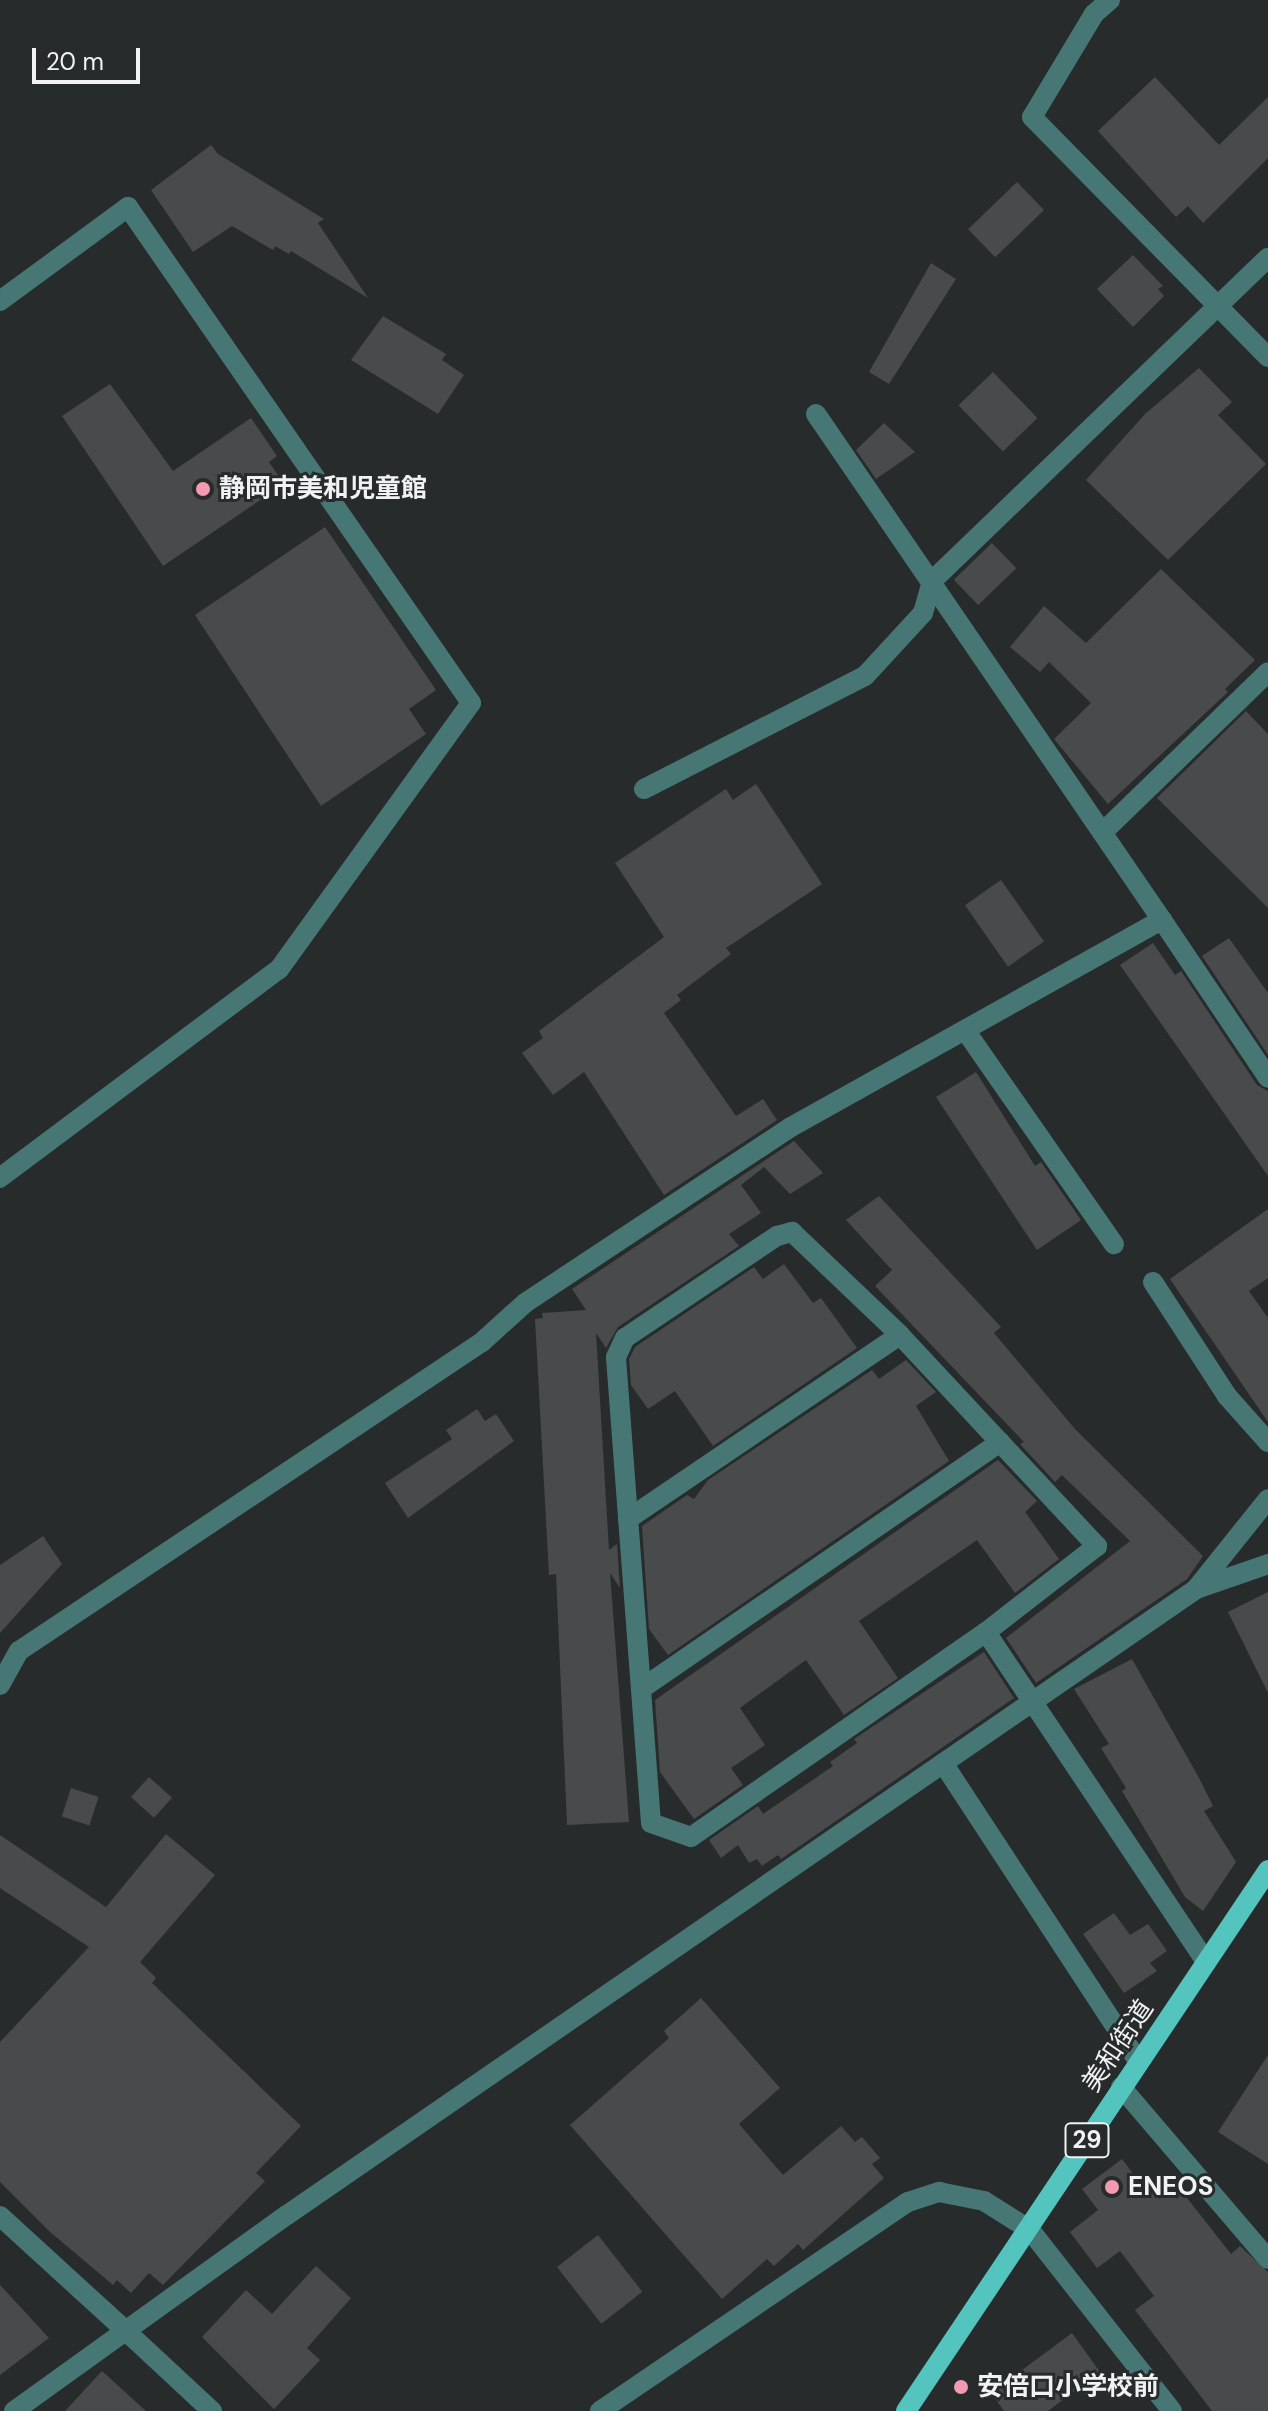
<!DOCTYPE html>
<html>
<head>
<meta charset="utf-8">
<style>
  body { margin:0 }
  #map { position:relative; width:1268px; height:2411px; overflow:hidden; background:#282b2c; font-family:"DM Sans","Noto Sans JP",sans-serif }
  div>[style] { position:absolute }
  .building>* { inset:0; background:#484a4c; transform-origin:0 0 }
  .minor>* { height:20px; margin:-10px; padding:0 10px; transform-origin:10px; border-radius:10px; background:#467775 }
  .tertiary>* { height:20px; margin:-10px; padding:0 10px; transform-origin:10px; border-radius:10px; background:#467775 }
  .primary>* { height:20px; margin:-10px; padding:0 10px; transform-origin:10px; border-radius:10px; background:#54c4bf }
  .dots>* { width:22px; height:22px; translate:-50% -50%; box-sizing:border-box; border:4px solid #282b2c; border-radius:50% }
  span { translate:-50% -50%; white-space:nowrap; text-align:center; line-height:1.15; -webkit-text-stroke:6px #282b2c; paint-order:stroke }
  .shield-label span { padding:2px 6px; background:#282b2c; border:2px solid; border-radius:6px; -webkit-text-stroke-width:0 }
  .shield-label { font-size:24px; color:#f0f2f3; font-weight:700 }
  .poi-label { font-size:26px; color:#f0f2f3; font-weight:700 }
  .left { translate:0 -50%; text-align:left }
  .street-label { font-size:26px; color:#f0f2f3 }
  .scale { position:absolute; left:32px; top:48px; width:108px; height:36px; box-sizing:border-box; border:4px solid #f0f2f3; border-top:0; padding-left:10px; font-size:24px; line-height:28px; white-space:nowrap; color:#f0f2f3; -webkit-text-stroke:6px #282b2c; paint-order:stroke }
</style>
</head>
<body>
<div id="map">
  <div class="building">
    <div style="clip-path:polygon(1155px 77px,1219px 145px,1268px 97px,1268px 158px,1203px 223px,1188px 206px,1176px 217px,1098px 131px)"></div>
    <div style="clip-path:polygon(211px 145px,218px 154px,324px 219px,318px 223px,368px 298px,291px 251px,289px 254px,275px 246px,273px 250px,232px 226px,193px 252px,151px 190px)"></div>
    <div style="left:1017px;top:182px;width:39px;height:68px;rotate:46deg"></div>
    <div style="clip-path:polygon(1133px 255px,1163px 286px,1158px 289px,1164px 296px,1133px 327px,1097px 289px)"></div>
    <div style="clip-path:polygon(931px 263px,956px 279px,889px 384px,869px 372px)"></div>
    <div style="clip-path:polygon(383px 316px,446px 354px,442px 360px,464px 375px,438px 414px,351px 360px)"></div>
    <div style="clip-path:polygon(1199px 368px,1232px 402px,1218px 415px,1266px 464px,1168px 560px,1086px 480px,1145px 414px)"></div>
    <div style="left:993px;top:372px;width:64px;height:48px;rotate:46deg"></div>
    <div style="clip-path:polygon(110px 384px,173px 471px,251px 418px,277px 456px,269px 462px,284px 484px,163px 566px,62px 416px)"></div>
    <div style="clip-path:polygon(884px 423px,915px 452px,876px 479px,856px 450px)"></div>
    <div style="clip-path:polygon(325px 527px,436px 690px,409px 709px,426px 734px,321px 806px,195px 615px)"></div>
    <div style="left:992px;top:543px;width:35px;height:53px;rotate:46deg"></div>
    <div style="clip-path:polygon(1161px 569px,1255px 660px,1225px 689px,1228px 692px,1108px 804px,1054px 739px,1091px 703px,1049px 662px,1040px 672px,1010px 647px,1044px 606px,1086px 643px)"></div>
    <div style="clip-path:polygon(1246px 711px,1268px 734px,1268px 908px,1157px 798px)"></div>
    <div style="clip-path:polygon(756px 784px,822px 884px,726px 948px,731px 954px,677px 995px,681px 1000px,664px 1013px,736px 1116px,763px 1099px,777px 1120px,664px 1195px,584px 1072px,553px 1095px,522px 1053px,543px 1038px,539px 1031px,664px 937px,615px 863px,726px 789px,733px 800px)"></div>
    <div style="left:1001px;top:880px;width:75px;height:44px;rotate:55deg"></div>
    <div style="clip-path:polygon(1229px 938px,1268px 993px,1268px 1055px,1202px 956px)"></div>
    <div style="clip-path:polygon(1153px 943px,1175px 975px,1181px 971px,1257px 1085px,1268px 1091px,1268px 1176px,1120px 965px)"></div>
    <div style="clip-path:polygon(976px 1072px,1035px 1166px,1041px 1162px,1081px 1220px,1037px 1250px,936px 1097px)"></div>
    <div style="clip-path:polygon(794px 1141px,823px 1173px,790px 1194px,764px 1167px,741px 1185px,761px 1213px,729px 1234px,739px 1246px,618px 1327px,606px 1348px,596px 1333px,609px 1550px,617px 1544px,620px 1588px,610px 1573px,629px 1822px,567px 1825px,556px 1574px,549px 1575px,535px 1319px,543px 1318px,542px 1313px,586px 1310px,572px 1289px)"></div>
    <div style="clip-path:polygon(879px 1196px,1001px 1327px,994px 1333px,1075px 1429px,1203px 1556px,1187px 1579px,1036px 1683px,1006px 1638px,1130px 1541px,1062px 1475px,1055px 1482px,1020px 1444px,1024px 1442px,875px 1286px,892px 1270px,846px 1220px)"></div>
    <div style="clip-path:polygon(1268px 1209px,1268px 1278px,1249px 1291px,1268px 1318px,1268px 1422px,1170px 1279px)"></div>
    <div style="clip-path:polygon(784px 1264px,813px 1303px,821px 1298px,857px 1348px,713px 1446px,675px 1391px,648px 1409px,631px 1385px,629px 1359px,635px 1347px,754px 1267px,763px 1279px)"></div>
    <div style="clip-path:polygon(906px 1360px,936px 1392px,916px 1406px,949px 1461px,668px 1655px,649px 1629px,642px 1526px,687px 1495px,694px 1499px,708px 1480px,872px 1370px,879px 1379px)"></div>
    <div style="clip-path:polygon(477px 1409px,485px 1421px,496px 1414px,514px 1441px,408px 1518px,385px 1483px,452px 1439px,446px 1430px)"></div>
    <div style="clip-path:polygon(998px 1460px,1037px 1501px,1025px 1512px,1059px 1559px,1015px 1593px,977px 1540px,859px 1621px,898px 1678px,844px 1715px,806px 1660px,740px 1708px,765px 1745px,731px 1768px,743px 1785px,694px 1819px,660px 1772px,655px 1700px)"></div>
    <div style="clip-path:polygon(43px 1536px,62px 1564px,0 1633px,0 1565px)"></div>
    <div style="clip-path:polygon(1268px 1592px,1268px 1693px,1228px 1612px)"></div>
    <div style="clip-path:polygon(984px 1652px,1014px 1698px,781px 1859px,778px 1855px,762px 1866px,757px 1859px,749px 1863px,738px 1845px,721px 1858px,709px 1840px,758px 1806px,763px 1814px,833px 1766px,830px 1762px,857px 1743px,854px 1739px)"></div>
    <div style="clip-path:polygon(1132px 1659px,1199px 1778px,1213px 1806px,1204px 1811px,1236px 1862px,1203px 1911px,1185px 1897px,1122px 1791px,1126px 1788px,1101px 1748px,1109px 1744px,1074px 1689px)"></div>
    <div style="left:149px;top:1777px;width:31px;height:27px;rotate:42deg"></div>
    <div style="left:71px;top:1788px;width:29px;height:30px;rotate:18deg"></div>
    <div style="clip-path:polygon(166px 1834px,215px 1875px,140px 1962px,156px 1978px,152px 1983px,301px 2126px,256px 2173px,265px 2181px,163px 2285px,149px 2273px,131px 2293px,117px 2280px,113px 2285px,49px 2231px,0 2182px,0 2042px,89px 1947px,0 1888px,0 1835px,106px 1907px)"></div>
    <div style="clip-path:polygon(1114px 1913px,1130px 1935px,1148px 1924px,1167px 1951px,1150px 1963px,1157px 1971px,1124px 1993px,1083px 1934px)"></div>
    <div style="clip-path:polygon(701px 1998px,780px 2088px,739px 2124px,783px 2175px,841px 2126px,855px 2142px,862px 2137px,880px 2158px,872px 2164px,884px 2178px,803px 2250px,798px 2244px,774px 2266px,767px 2259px,722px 2299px,570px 2125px,669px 2038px,664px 2031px)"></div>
    <div style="clip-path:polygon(1268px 2055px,1268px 2164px,1218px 2132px)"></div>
    <div style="clip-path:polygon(1122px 2159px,1147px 2192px,1169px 2175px,1231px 2254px,1240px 2246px,1268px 2272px,1268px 2411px,1212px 2411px,1135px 2310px,1154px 2296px,1120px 2251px,1097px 2268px,1070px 2232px,1098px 2210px,1082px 2189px)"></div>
    <div style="left:598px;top:2235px;width:72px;height:52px;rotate:52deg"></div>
    <div style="clip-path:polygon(316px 2266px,351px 2298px,307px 2348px,320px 2360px,274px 2409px,202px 2337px,246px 2290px,272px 2314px)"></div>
    <div style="clip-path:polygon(0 2285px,49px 2338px,0 2375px)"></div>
    <div style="clip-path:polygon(1072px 2333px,1100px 2372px,1048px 2411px,1004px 2411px,991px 2393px)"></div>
    <div style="clip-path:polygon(102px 2371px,146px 2411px,65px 2411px)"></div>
  </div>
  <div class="minor">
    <div style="left:1110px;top:0;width:21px;rotate:139deg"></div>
    <div style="left:1094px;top:14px;width:120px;rotate:121deg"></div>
    <div style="left:1032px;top:117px;width:337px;rotate:45.5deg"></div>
    <div style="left:0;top:301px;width:159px;rotate:-36.3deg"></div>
    <div style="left:128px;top:207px;width:603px;rotate:55.33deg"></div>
    <div style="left:471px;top:703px;width:328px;rotate:125.8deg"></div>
    <div style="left:279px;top:969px;width:349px;rotate:143.2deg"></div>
    <div style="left:816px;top:414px;width:613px;rotate:55.64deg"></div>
    <div style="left:644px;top:789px;width:248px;rotate:-27.1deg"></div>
    <div style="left:865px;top:676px;width:86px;rotate:-47.4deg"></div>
    <div style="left:923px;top:613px;width:33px;rotate:-74deg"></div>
    <div style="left:932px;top:581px;width:466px;rotate:-43.9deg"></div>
    <div style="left:1104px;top:831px;width:228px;rotate:-44.1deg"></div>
    <div style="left:965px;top:1030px;width:261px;rotate:55.2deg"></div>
    <div style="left:792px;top:1232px;width:149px;rotate:43.6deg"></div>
    <div style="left:900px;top:1335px;width:289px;rotate:47deg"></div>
    <div style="left:1097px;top:1546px;width:140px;rotate:142.2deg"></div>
    <div style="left:986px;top:1632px;width:359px;rotate:145.2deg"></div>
    <div style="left:691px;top:1837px;width:42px;rotate:-160.7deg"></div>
    <div style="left:651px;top:1823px;width:467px;rotate:-94.3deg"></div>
    <div style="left:616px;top:1357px;width:21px;rotate:-65deg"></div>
    <div style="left:625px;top:1338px;width:183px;rotate:-33.9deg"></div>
    <div style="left:777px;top:1236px;width:16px;rotate:-15deg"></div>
    <div style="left:1153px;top:1282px;width:136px;rotate:57deg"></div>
    <div style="left:1227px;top:1396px;width:62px;rotate:48.3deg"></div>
    <div style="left:628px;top:1519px;width:328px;rotate:-34.1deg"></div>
    <div style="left:1196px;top:1589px;width:115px;rotate:-51.3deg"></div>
    <div style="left:986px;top:1632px;width:397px;rotate:56.3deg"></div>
    <div style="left:0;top:1685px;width:39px;rotate:-61deg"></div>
    <div style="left:19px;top:1651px;width:557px;rotate:-33.72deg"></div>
    <div style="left:482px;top:1342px;width:58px;rotate:-42.2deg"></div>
    <div style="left:525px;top:1303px;width:319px;rotate:-33.5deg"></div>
    <div style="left:791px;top:1127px;width:425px;rotate:-29.2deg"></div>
    <div style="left:1162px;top:920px;width:190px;rotate:56.1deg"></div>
    <div style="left:641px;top:1689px;width:436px;rotate:-34.5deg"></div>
    <div style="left:943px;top:1763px;width:358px;rotate:56.8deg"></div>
    <div style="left:1121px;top:2087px;width:226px;rotate:49.5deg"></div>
    <div style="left:0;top:2216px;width:173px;rotate:42.4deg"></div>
    <div style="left:14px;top:2411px;width:336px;rotate:-35.7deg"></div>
    <div style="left:287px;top:2215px;width:1104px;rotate:-34.55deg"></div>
    <div style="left:1196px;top:1589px;width:76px;rotate:-19.1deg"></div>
    <div style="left:600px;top:2411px;width:372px;rotate:-34.2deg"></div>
    <div style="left:908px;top:2202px;width:33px;rotate:-18deg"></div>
    <div style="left:939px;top:2192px;width:46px;rotate:11.3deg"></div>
    <div style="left:984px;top:2201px;width:54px;rotate:32.2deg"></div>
    <div style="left:1030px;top:2230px;width:230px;rotate:51.9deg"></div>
  </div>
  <div class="tertiary">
    <div style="left:128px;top:2333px;width:115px;rotate:42.9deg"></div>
  </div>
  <div class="primary">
    <div style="left:906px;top:2411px;width:651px;rotate:-56.21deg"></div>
  </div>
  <div class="dots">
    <div style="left:203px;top:489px;background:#f19ab2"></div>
    <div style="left:1112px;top:2187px;background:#f19ab2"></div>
    <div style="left:961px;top:2387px;background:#f19ab2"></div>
  </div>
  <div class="shield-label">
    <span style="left:1087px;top:2140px">29</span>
  </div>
  <div class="poi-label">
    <span class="left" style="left:219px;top:489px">静岡市美和児童館</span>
    <span class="left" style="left:1128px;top:2187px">ENEOS</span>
    <span class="left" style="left:977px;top:2387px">安倍口小学校前</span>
  </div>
  <div class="street-label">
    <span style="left:1118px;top:2046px;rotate:-56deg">美和街道</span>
  </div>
  <div class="scale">20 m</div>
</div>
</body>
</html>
